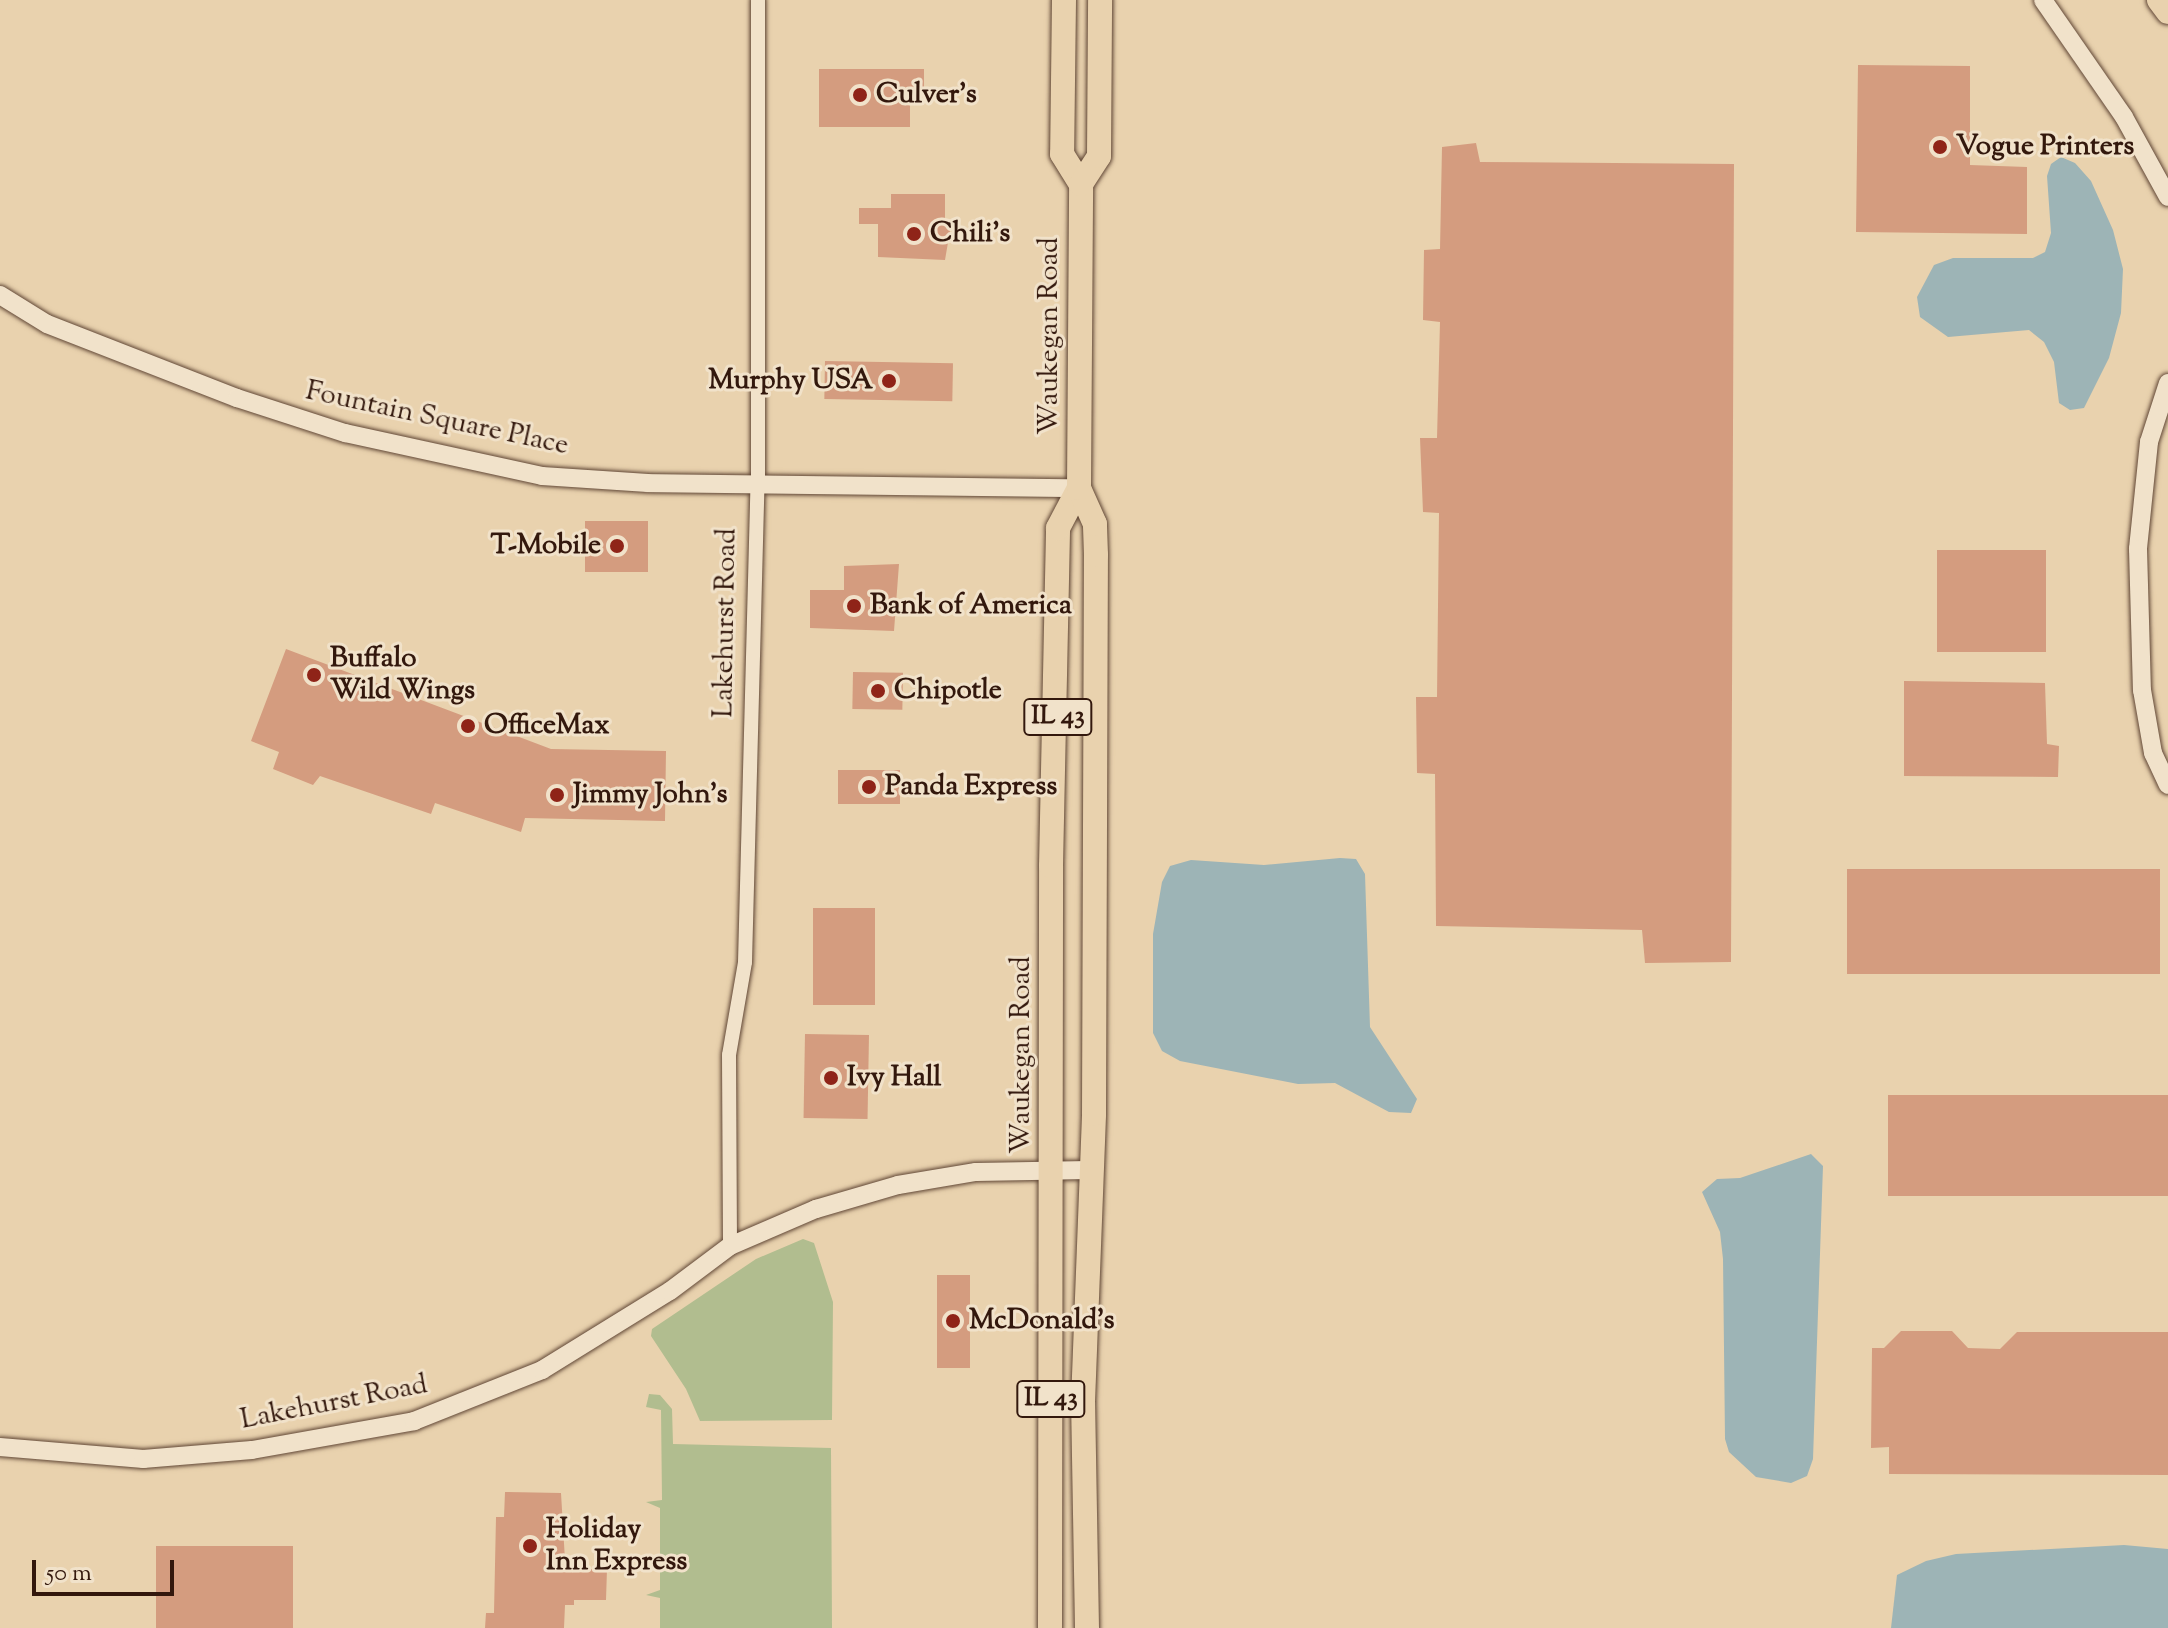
<!DOCTYPE html>
<html>
<head>
<meta charset="utf-8">
<style>
  body { margin:0 }
  #map { position:relative; width:2168px; height:1628px; overflow:hidden; background:#e9d2ae; font-family:"Sorts Mill Goudy",serif }
  div>[style] { position:absolute }
  .green>* { inset:0; background:#b1bd8f }
  .water>* { inset:0; background:#9db4b6 }
  .building>* { inset:0; background:#d49c7f; transform-origin:0 0 }
  .roads { filter:drop-shadow(0 0 2px #604635) drop-shadow(0 0 2px #604635) }
  .minor>* { height:14px; margin:-7px; padding:0 7px; transform-origin:7px; border-radius:7px; background:#f1e2ca }
  .tertiary>* { height:18px; margin:-9px; padding:0 9px; transform-origin:9px; border-radius:9px; background:#f1e2ca }
  .primary>* { height:24px; margin:-12px; padding:0 12px; transform-origin:12px; border-radius:12px; background:#e9d2ae }
  .trunk>* { height:24px; margin:-12px; padding:0 12px; transform-origin:12px; border-radius:12px; background:#e9d2ae }
  .dots>* { width:22px; height:22px; translate:-50% -50%; box-sizing:border-box; border:4px solid #f1e2ca; border-radius:50% }
  span { translate:-50% -50%; white-space:nowrap; text-align:center; line-height:1.15; -webkit-text-stroke:6px #f1e2ca; paint-order:stroke }
  .shield-label span { padding:2px 6px; background:#f1e2ca; border:2px solid; border-radius:6px; -webkit-text-stroke-width:0 }
  .shield-label { font-size:26px; color:#33180d; font-weight:700 }
  .poi-label { font-size:28px; color:#33180d; font-weight:700 }
  .left { translate:0 -50%; text-align:left }
  .right { translate:-100% -50%; text-align:right }
  .street-label { font-size:28px; color:#33180d }
  .scale { position:absolute; left:32px; top:1560px; width:142px; height:36px; box-sizing:border-box; border:4px solid #33180d; border-top:0; padding-left:10px; font-size:24px; line-height:28px; white-space:nowrap; color:#33180d; -webkit-text-stroke:6px #f1e2ca; paint-order:stroke }
</style>
</head>
<body>
<div id="map">
  <div class="green">
    <div style="clip-path:polygon(803px 1239px,814px 1243px,833px 1302px,832px 1420px,700px 1421px,686px 1389px,651px 1336px,652px 1329px,756px 1259px)"></div>
    <div style="clip-path:polygon(649px 1394px,660px 1395px,672px 1409px,673px 1444px,831px 1448px,832px 1628px,660px 1628px,660px 1598px,646px 1595px,660px 1590px,660px 1508px,646px 1502px,662px 1500px,661px 1410px,646px 1407px)"></div>
  </div>
  <div class="water">
    <div style="clip-path:polygon(2061px 157px,2075px 163px,2091px 181px,2113px 230px,2123px 269px,2121px 313px,2109px 358px,2084px 408px,2070px 410px,2059px 403px,2054px 362px,2044px 342px,2029px 330px,1948px 337px,1920px 317px,1917px 297px,1934px 265px,1953px 258px,2033px 258px,2045px 252px,2051px 233px,2047px 176px,2051px 164px)"></div>
    <div style="clip-path:polygon(1340px 858px,1356px 859px,1365px 874px,1370px 1027px,1417px 1099px,1411px 1113px,1389px 1112px,1335px 1083px,1298px 1084px,1180px 1061px,1162px 1051px,1153px 1033px,1153px 934px,1162px 882px,1170px 866px,1191px 860px,1264px 865px)"></div>
    <div style="clip-path:polygon(1811px 1154px,1823px 1166px,1813px 1459px,1807px 1476px,1791px 1483px,1756px 1477px,1729px 1452px,1725px 1439px,1723px 1259px,1720px 1232px,1702px 1192px,1717px 1179px,1740px 1178px)"></div>
    <div style="clip-path:polygon(2124px 1545px,2168px 1549px,2168px 1628px,1891px 1628px,1897px 1575px,1926px 1561px,1956px 1554px)"></div>
  </div>
  <div class="building">
    <div style="clip-path:polygon(1858px 65px,1970px 66px,1970px 165px,2027px 167px,2027px 234px,1856px 232px)"></div>
    <div style="clip-path:polygon(819px 69px,924px 69px,924px 88px,910px 88px,910px 127px,819px 127px)"></div>
    <div style="clip-path:polygon(1476px 143px,1480px 162px,1734px 164px,1731px 962px,1645px 963px,1642px 930px,1436px 926px,1435px 774px,1417px 773px,1416px 697px,1437px 697px,1439px 513px,1423px 512px,1420px 438px,1437px 438px,1440px 322px,1423px 320px,1424px 250px,1440px 249px,1442px 147px)"></div>
    <div style="clip-path:polygon(891px 194px,945px 194px,945px 225px,951px 225px,945px 260px,878px 257px,878px 224px,859px 224px,859px 208px,891px 208px)"></div>
    <div style="left:825px;top:361px;width:128px;height:38px;rotate:1deg"></div>
    <div style="left:585px;top:521px;width:63px;height:51px"></div>
    <div style="left:1937px;top:550px;width:109px;height:102px"></div>
    <div style="clip-path:polygon(899px 564px,894px 631px,810px 628px,810px 590px,844px 590px,844px 566px)"></div>
    <div style="clip-path:polygon(286px 649px,551px 749px,666px 751px,665px 821px,525px 818px,521px 832px,435px 803px,431px 814px,320px 776px,313px 785px,273px 769px,279px 752px,251px 741px)"></div>
    <div style="left:853px;top:672px;width:50px;height:37px;rotate:1deg"></div>
    <div style="clip-path:polygon(1904px 681px,2045px 683px,2047px 744px,2059px 746px,2058px 777px,1904px 776px)"></div>
    <div style="left:838px;top:770px;width:62px;height:34px"></div>
    <div style="left:1847px;top:869px;width:313px;height:105px"></div>
    <div style="left:813px;top:908px;width:62px;height:97px"></div>
    <div style="left:805px;top:1034px;width:64px;height:84px;rotate:1deg"></div>
    <div style="left:1888px;top:1095px;width:280px;height:101px"></div>
    <div style="left:937px;top:1275px;width:33px;height:93px"></div>
    <div style="clip-path:polygon(1901px 1331px,1952px 1331px,1968px 1348px,2000px 1349px,2017px 1332px,2168px 1332px,2168px 1475px,1889px 1474px,1889px 1447px,1871px 1448px,1872px 1348px,1884px 1348px)"></div>
    <div style="clip-path:polygon(505px 1492px,561px 1493px,565px 1560px,574px 1560px,574px 1569px,607px 1569px,606px 1600px,574px 1600px,574px 1605px,565px 1605px,564px 1628px,485px 1628px,486px 1613px,494px 1613px,496px 1517px,504px 1517px)"></div>
    <div style="left:156px;top:1546px;width:137px;height:82px"></div>
  </div>
  <div class="roads">
    <div class="minor">
      <div style="left:730px;top:1246px;width:191px;rotate:-90.3deg"></div>
      <div style="left:729px;top:1055px;width:94px;rotate:-80.2deg"></div>
      <div style="left:745px;top:962px;width:481px;rotate:-88.5deg"></div>
      <div style="left:758px;top:481px;width:481px;rotate:-90deg"></div>
    </div>
    <div class="tertiary">
      <div style="left:2043px;top:0;width:142px;rotate:55.3deg"></div>
      <div style="left:2124px;top:117px;width:91px;rotate:61.2deg"></div>
      <div style="left:0;top:295px;width:55px;rotate:31.7deg"></div>
      <div style="left:47px;top:324px;width:204px;rotate:21.3deg"></div>
      <div style="left:237px;top:398px;width:114px;rotate:18deg"></div>
      <div style="left:345px;top:433px;width:202px;rotate:12.3deg"></div>
      <div style="left:542px;top:476px;width:106px;rotate:3.8deg"></div>
      <div style="left:648px;top:483px;width:431px;rotate:0.7deg"></div>
      <div style="left:2168px;top:383px;width:62px;rotate:107.9deg"></div>
      <div style="left:2149px;top:442px;width:108px;rotate:95.9deg"></div>
      <div style="left:2138px;top:549px;width:141px;rotate:88.4deg"></div>
      <div style="left:2142px;top:690px;width:64px;rotate:80.1deg"></div>
      <div style="left:2153px;top:753px;width:35px;rotate:65deg"></div>
      <div style="left:0;top:1447px;width:144px;rotate:4.8deg"></div>
      <div style="left:143px;top:1459px;width:109px;rotate:-4.7deg"></div>
      <div style="left:252px;top:1450px;width:165px;rotate:-10.1deg"></div>
      <div style="left:414px;top:1421px;width:138px;rotate:-21.7deg"></div>
      <div style="left:542px;top:1370px;width:150px;rotate:-31.7deg"></div>
      <div style="left:670px;top:1291px;width:75px;rotate:-36.9deg"></div>
      <div style="left:730px;top:1246px;width:94px;rotate:-23.3deg"></div>
      <div style="left:816px;top:1209px;width:85px;rotate:-16.3deg"></div>
      <div style="left:898px;top:1185px;width:79px;rotate:-9.5deg"></div>
      <div style="left:976px;top:1172px;width:112px;rotate:-1deg"></div>
    </div>
    <div class="primary">
      <div style="left:1064px;top:0;width:154px;rotate:90.7deg"></div>
      <div style="left:1062px;top:154px;width:36px;rotate:58deg"></div>
      <div style="left:1050px;top:1628px;width:762px;rotate:-89.92deg"></div>
      <div style="left:1051px;top:866px;width:338px;rotate:-88.8deg"></div>
      <div style="left:1058px;top:528px;width:45px;rotate:-62.3deg"></div>
      <div style="left:1087px;top:1628px;width:226px;rotate:-91deg"></div>
      <div style="left:1083px;top:1402px;width:288px;rotate:-87.8deg"></div>
      <div style="left:1094px;top:1114px;width:559px;rotate:-89.8deg"></div>
      <div style="left:1096px;top:555px;width:31px;rotate:-92deg"></div>
      <div style="left:1095px;top:524px;width:39px;rotate:-114deg"></div>
      <div style="left:1079px;top:488px;width:304px;rotate:-89.6deg"></div>
      <div style="left:1081px;top:184px;width:33px;rotate:-57deg"></div>
      <div style="left:1099px;top:156px;width:156px;rotate:-89.6deg"></div>
    </div>
    <div class="trunk">
      <div style="left:2159px;top:0;width:15px;rotate:53deg"></div>
    </div>
  </div>
  <div class="dots">
    <div style="left:860px;top:95px;background:#8f2418"></div>
    <div style="left:1940px;top:147px;background:#8f2418"></div>
    <div style="left:914px;top:234px;background:#8f2418"></div>
    <div style="left:889px;top:381px;background:#8f2418"></div>
    <div style="left:617px;top:546px;background:#8f2418"></div>
    <div style="left:854px;top:606px;background:#8f2418"></div>
    <div style="left:314px;top:675px;background:#8f2418"></div>
    <div style="left:878px;top:691px;background:#8f2418"></div>
    <div style="left:468px;top:726px;background:#8f2418"></div>
    <div style="left:869px;top:787px;background:#8f2418"></div>
    <div style="left:557px;top:795px;background:#8f2418"></div>
    <div style="left:831px;top:1078px;background:#8f2418"></div>
    <div style="left:953px;top:1321px;background:#8f2418"></div>
    <div style="left:530px;top:1546px;background:#8f2418"></div>
  </div>
  <div class="shield-label">
    <span style="left:1058px;top:717px">IL 43</span>
    <span style="left:1051px;top:1399px">IL 43</span>
  </div>
  <div class="poi-label">
    <span class="left" style="left:876px;top:95px">Culver's</span>
    <span class="left" style="left:1956px;top:147px">Vogue Printers</span>
    <span class="left" style="left:930px;top:234px">Chili's</span>
    <span class="right" style="left:873px;top:381px">Murphy USA</span>
    <span class="right" style="left:601px;top:546px">T-Mobile</span>
    <span class="left" style="left:870px;top:606px">Bank of America</span>
    <span class="left" style="left:330px;top:675px">Buffalo<br>Wild Wings</span>
    <span class="left" style="left:894px;top:691px">Chipotle</span>
    <span class="left" style="left:484px;top:726px">OfficeMax</span>
    <span class="left" style="left:885px;top:787px">Panda Express</span>
    <span class="left" style="left:573px;top:795px">Jimmy John's</span>
    <span class="left" style="left:847px;top:1078px">Ivy Hall</span>
    <span class="left" style="left:969px;top:1321px">McDonald's</span>
    <span class="left" style="left:546px;top:1546px">Holiday<br>Inn Express</span>
  </div>
  <div class="street-label">
    <span style="left:1050px;top:336px;rotate:-90deg">Waukegan Road</span>
    <span style="left:437px;top:419px;rotate:12deg">Fountain Square Place</span>
    <span style="left:726px;top:623px;rotate:-89deg">Lakehurst Road</span>
    <span style="left:1022px;top:1055px;rotate:-90deg">Waukegan Road</span>
    <span style="left:334px;top:1403px;rotate:-11deg">Lakehurst Road</span>
  </div>
  <div class="scale">50 m</div>
</div>
</body>
</html>
